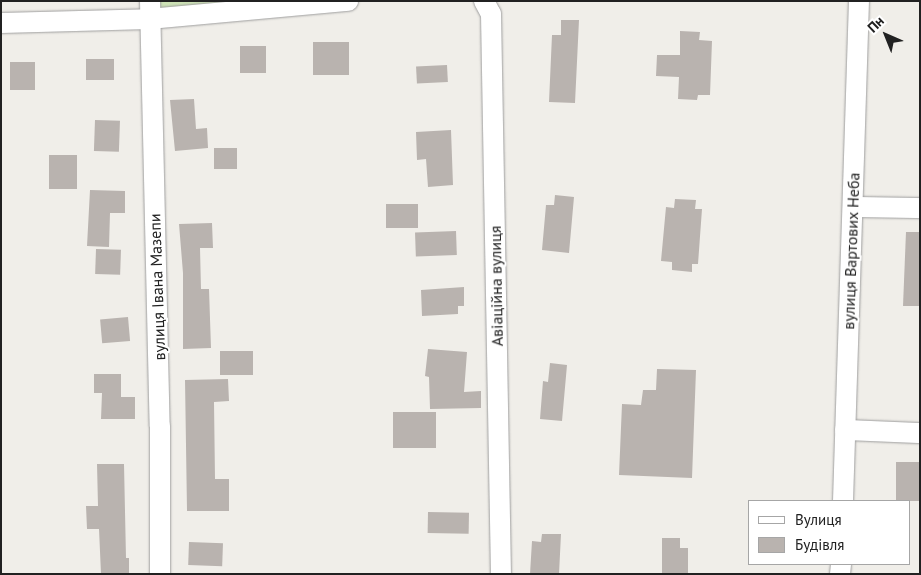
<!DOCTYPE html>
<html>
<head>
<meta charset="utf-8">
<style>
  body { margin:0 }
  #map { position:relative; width:921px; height:575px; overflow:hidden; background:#f0eee9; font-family:"PT Sans",sans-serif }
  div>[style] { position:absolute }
  .grass>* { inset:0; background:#cee3b6 }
  .building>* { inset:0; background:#b9b3af; transform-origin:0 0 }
  .roads { filter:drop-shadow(0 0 1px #9e9e9e) drop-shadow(0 0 1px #9e9e9e) }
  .minor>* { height:20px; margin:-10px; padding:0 10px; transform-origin:10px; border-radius:10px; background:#fff }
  span { translate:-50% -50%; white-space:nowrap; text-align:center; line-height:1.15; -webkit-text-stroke:4px #fff; paint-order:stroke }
  .street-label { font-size:16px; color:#212121 }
  .frame { position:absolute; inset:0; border:2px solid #212121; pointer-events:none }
  .legend { position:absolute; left:748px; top:500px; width:162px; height:65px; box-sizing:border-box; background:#fff; border:1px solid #a6a6a6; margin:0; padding:6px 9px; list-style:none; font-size:15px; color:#212121 }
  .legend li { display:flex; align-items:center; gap:10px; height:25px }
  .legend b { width:25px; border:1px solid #a6a6a6 }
  .north { position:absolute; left:861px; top:10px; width:50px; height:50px; -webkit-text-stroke:4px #fff; paint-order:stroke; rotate:316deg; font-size:14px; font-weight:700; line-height:20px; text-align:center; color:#212121 }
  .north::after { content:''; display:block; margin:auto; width:18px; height:22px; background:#212121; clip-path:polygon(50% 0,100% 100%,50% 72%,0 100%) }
</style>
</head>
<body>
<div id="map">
  <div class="grass">
    <div style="clip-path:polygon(155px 1px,294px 1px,155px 12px)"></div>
  </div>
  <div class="building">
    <div style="clip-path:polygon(561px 20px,579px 20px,575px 103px,549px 102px,552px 35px,561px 35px)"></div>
    <div style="clip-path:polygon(680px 31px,700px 32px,699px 40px,712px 41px,710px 95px,698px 95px,697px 100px,678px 99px,679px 77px,656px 76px,657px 55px,680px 55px)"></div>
    <div style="left:349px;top:42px;width:33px;height:36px;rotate:90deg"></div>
    <div style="left:266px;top:46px;width:27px;height:26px;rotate:90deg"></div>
    <div style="left:86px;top:59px;width:28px;height:21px"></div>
    <div style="left:10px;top:62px;width:25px;height:28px"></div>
    <div style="left:447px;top:65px;width:17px;height:31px;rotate:87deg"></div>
    <div style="clip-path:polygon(194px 99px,196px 129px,207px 128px,208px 148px,175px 151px,170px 100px)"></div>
    <div style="left:95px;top:120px;width:25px;height:31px;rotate:2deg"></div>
    <div style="clip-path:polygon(451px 130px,453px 185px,428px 187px,426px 159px,417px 160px,416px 132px)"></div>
    <div style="left:214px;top:148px;width:23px;height:21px"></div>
    <div style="left:77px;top:155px;width:34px;height:28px;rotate:90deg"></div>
    <div style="clip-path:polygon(90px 190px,125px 191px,125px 213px,110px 213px,109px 247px,87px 246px)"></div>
    <div style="clip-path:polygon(555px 195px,574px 197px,569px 253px,542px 250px,546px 205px,554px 205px)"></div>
    <div style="clip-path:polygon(675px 199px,696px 200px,695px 209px,702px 209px,698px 264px,692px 264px,692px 272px,672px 270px,672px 262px,661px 261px,666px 207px,674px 208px)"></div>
    <div style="left:418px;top:204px;width:24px;height:32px;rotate:90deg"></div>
    <div style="clip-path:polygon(212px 223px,213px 248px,200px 248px,201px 289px,209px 289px,211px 348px,183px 349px,183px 273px,179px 224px)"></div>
    <div style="left:456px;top:231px;width:24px;height:41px;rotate:88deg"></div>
    <div style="clip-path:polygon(906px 232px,920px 232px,920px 306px,903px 306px)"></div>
    <div style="left:96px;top:249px;width:25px;height:25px;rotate:2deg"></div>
    <div style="clip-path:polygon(464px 287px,464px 306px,458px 306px,458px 314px,422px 316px,421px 290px)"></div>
    <div style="left:128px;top:317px;width:24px;height:28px;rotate:85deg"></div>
    <div style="clip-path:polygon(428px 349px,467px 352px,464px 392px,481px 391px,481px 408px,430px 409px,429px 377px,425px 376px)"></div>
    <div style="left:220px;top:351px;width:33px;height:24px"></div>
    <div style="clip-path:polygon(550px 363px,567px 365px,562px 421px,540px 419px,543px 381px,548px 382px)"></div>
    <div style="clip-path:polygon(657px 369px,696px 370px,692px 478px,619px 475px,622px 404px,641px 405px,643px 390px,656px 390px)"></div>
    <div style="clip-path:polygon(94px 374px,121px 374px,121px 397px,135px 397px,135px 419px,101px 419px,102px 393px,94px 393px)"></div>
    <div style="clip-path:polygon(228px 379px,229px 401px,214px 402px,215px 479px,229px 479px,229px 511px,187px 511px,185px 380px)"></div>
    <div style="left:393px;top:412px;width:43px;height:36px"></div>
    <div style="left:896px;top:462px;width:24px;height:39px"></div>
    <div style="clip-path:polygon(97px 464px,124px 464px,126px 558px,129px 558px,129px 574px,101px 574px,99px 529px,87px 529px,86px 506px,98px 506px)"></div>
    <div style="left:428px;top:512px;width:41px;height:21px;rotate:1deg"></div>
    <div style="clip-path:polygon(542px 534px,561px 534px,559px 574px,530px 574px,532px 541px,541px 542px)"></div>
    <div style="clip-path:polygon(662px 538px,680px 538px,680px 548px,688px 548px,688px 574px,662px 574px)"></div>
    <div style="left:189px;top:542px;width:34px;height:23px;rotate:2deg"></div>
  </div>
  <div class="roads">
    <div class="minor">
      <div style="left:150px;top:1px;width:425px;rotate:88.7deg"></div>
      <div style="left:160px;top:426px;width:148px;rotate:90deg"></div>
      <div style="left:484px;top:1px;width:15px;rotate:62deg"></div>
      <div style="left:491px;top:14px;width:560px;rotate:88.98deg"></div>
      <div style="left:1px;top:23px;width:148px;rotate:-1.5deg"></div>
      <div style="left:149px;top:19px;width:200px;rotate:-5.2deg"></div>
      <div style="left:853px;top:207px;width:67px;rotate:0.9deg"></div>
      <div style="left:845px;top:430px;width:75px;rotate:2.3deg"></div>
      <div style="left:843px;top:501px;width:500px;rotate:-88.17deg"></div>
      <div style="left:840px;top:574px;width:10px;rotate:-84deg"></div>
    </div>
  </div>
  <div class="street-label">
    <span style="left:851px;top:251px;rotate:-88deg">вулиця Вартових Неба</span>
    <span style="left:496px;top:286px;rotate:-91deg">Авіаційна вулиця</span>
    <span style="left:157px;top:287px;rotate:-92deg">вулиця Івана Мазепи</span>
  </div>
  <div class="frame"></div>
  <ul class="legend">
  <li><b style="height:6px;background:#fff"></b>Вулиця</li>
  <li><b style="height:14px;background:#b9b3af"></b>Будівля</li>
  </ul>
  <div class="north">Пн</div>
</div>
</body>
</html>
